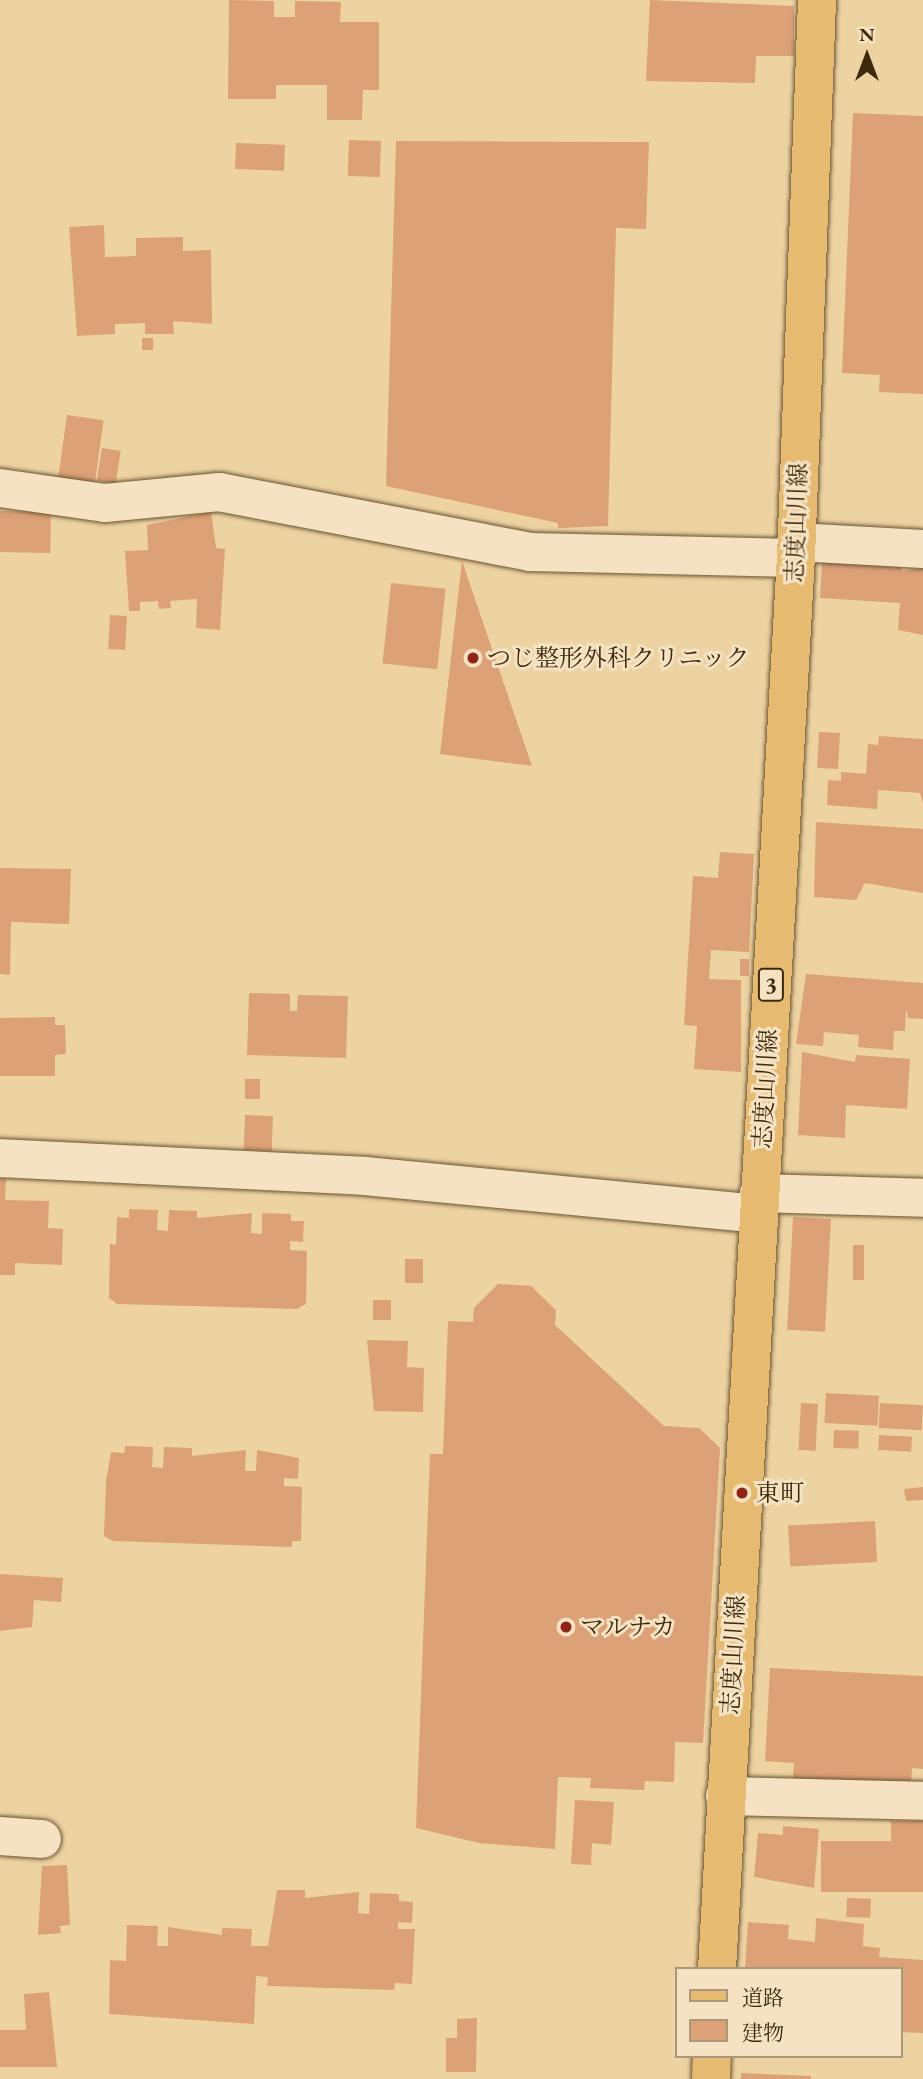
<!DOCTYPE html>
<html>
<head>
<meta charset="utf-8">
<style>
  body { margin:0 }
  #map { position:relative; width:923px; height:2079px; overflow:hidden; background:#eed3a2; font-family:"EB Garamond","Noto Serif JP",serif }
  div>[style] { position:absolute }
  .building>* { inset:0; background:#dca177; transform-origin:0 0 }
  .roads { filter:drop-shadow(0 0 2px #695432) drop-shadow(0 0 2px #695432) }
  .minor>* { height:38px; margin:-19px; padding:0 19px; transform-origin:19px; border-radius:19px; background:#f4e2c3 }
  .primary>* { height:38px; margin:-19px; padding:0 19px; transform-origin:19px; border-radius:19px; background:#e7ba71 }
  .dots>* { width:19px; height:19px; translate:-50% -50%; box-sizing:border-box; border:4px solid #f4e2c3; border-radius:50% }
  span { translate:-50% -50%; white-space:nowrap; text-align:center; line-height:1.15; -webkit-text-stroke:6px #f4e2c3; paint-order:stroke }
  .shield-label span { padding:2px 5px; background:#f4e2c3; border:2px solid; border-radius:5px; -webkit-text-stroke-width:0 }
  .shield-label { font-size:23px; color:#3d290c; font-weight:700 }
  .street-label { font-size:24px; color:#3d290c }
  .poi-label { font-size:24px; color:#3d290c }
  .left { translate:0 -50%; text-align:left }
  .legend { position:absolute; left:675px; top:1967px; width:228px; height:91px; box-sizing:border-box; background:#f4e2c3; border:2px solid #ab987a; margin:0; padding:9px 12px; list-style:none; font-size:21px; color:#3d290c }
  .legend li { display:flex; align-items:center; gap:14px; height:35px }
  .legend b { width:35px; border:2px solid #ab987a }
  .north { position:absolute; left:832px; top:21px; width:70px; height:70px; -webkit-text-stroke:5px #f4e2c3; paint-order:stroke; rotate:0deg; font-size:19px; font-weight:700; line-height:28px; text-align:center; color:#3d290c }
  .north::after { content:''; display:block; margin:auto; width:24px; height:32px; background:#3d290c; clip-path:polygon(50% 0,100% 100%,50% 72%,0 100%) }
</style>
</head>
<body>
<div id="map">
  <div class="building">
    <div style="clip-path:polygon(229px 0,274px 1px,274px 17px,295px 17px,295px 1px,341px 2px,340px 22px,379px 22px,379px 90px,363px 90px,362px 120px,327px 120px,327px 85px,276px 85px,276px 99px,228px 99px)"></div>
    <div style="clip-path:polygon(650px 0,794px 6px,794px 56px,756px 56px,755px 83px,646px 81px)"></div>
    <div style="clip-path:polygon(853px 113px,923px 116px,923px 394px,879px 392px,880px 375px,842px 373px)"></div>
    <div style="left:349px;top:140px;width:32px;height:36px;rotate:2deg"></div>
    <div style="clip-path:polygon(396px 141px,649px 142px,646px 229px,616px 228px,608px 526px,558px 528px,558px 523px,386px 486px)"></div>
    <div style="left:236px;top:143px;width:49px;height:26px;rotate:2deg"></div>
    <div style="clip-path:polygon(104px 225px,105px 257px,136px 256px,136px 238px,183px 237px,183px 251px,211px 250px,212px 324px,173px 321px,174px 334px,145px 334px,145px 323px,115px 324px,115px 334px,77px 336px,69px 227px)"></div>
    <div style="left:142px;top:338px;width:11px;height:12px"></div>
    <div style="left:67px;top:415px;width:37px;height:66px;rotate:8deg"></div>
    <div style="left:102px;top:448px;width:19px;height:33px;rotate:9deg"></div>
    <div style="left:0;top:511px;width:51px;height:41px;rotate:1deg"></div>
    <div style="clip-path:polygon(211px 512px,216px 548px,225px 549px,220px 630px,196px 628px,197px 599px,170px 601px,171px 608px,159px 609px,158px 601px,140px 602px,140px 611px,129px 611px,125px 551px,148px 550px,147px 525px)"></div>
    <div style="clip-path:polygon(822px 560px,902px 565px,902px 571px,923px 568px,923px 635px,898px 630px,900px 603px,820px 598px)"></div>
    <div style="clip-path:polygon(462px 561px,532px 766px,440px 754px)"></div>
    <div style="left:391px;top:583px;width:55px;height:81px;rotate:6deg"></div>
    <div style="left:110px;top:615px;width:17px;height:34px;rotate:3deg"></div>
    <div style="left:819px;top:732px;width:21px;height:36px;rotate:3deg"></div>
    <div style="clip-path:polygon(879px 736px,923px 739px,923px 803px,920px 793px,878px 790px,877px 809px,827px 805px,828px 780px,841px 781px,841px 772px,866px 774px,868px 744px,878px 745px)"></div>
    <div style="clip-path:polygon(816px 822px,923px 829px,923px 893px,865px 883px,856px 900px,814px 897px)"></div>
    <div style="clip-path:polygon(720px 852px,754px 854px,749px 952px,711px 950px,709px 979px,741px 980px,741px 1072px,694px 1069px,697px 1026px,684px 1025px,693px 876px,718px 878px)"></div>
    <div style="clip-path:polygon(0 868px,71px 869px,69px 924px,11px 922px,10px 975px,0 974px)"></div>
    <div style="left:740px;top:959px;width:9px;height:17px"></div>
    <div style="clip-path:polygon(806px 974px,923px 983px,923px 1019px,908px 1018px,906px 1009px,905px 1031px,894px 1031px,893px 1050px,858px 1047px,859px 1035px,824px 1032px,823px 1046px,796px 1044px)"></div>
    <div style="clip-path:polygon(249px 993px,290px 994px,290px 1011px,297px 1011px,298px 995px,348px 996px,346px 1058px,247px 1055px)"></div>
    <div style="clip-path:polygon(55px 1017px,55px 1025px,65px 1025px,66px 1054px,55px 1055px,55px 1076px,0 1076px,0 1018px)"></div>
    <div style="clip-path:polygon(802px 1052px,855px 1062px,856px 1055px,910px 1059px,907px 1109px,846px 1105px,845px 1138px,798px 1135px)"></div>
    <div style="left:245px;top:1079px;width:15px;height:20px"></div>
    <div style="left:245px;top:1115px;width:28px;height:35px;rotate:2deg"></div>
    <div style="clip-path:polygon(0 1179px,6px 1179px,5px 1200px,49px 1201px,48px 1228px,63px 1229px,62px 1265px,15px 1263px,15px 1275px,0 1275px)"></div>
    <div style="clip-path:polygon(129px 1209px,158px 1210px,157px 1230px,168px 1231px,169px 1210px,197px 1211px,197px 1218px,252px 1213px,251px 1233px,262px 1234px,262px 1213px,291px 1214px,291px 1221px,304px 1221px,303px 1242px,290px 1241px,290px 1250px,307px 1251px,306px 1304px,297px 1309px,117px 1304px,109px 1298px,110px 1244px,116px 1245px,117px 1217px,129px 1218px)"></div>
    <div style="left:793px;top:1217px;width:38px;height:113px;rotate:3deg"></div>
    <div style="left:853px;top:1245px;width:11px;height:35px"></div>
    <div style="left:405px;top:1259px;width:18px;height:24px"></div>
    <div style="clip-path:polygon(498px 1284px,531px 1286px,556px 1310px,555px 1325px,664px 1426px,699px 1428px,720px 1448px,703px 1743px,675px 1742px,674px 1782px,645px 1781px,644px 1790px,590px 1788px,591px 1778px,558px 1777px,555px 1849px,479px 1843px,416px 1828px,430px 1454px,443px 1454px,448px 1321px,473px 1322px,474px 1308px)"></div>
    <div style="left:373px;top:1300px;width:18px;height:20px"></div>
    <div style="clip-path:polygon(367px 1340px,408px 1341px,407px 1367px,424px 1368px,423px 1412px,374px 1411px)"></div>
    <div style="left:826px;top:1393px;width:53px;height:30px;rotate:3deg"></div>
    <div style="left:801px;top:1403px;width:17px;height:47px;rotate:3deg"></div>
    <div style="left:880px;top:1403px;width:43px;height:25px;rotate:3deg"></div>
    <div style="left:834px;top:1430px;width:25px;height:18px;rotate:2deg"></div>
    <div style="left:879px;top:1435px;width:33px;height:15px;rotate:3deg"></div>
    <div style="clip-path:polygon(125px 1446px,153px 1447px,152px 1467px,163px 1468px,164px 1447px,192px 1448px,192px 1456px,246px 1450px,245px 1471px,256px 1471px,257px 1450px,299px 1458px,298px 1479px,284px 1478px,284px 1486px,302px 1487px,301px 1541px,292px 1541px,292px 1547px,113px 1541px,104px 1536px,106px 1481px,111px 1452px,124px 1453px)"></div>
    <div style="clip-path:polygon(923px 1487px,923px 1500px,906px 1501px,904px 1489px)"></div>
    <div style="left:875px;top:1521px;width:41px;height:87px;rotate:87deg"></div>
    <div style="clip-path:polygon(0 1574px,63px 1578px,61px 1602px,34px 1600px,32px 1627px,0 1631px)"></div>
    <div style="clip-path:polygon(770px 1668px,923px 1676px,923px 1769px,912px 1768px,911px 1785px,793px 1779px,794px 1763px,765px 1761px)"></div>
    <div style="clip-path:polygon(575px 1800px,614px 1802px,611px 1845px,592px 1843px,591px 1865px,571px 1864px)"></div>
    <div style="clip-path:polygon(891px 1821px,923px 1821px,923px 1892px,821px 1892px,821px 1841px,891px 1841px)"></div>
    <div style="clip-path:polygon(783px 1826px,819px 1829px,814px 1888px,754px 1877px,758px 1833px,783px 1835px)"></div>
    <div style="clip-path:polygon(67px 1865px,70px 1925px,60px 1926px,61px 1933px,38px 1935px,42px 1866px)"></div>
    <div style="clip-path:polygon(277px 1890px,305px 1890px,305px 1898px,359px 1892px,358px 1913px,369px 1914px,370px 1893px,399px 1894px,399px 1901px,413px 1902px,412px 1923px,398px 1922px,398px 1929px,415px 1929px,412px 1984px,395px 1983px,394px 1990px,267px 1986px,268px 1977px,256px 1976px,254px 2024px,109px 2014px,110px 1960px,126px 1961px,127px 1925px,158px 1926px,157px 1946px,168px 1946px,168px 1927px,222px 1935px,222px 1928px,252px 1929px,251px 1946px,268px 1946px)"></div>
    <div style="left:847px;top:1898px;width:24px;height:19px;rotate:2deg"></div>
    <div style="clip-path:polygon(816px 1918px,864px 1924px,863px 1946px,880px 1948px,879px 1957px,923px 1960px,923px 2033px,900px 2032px,900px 1969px,745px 1969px,748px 1922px,789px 1925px,788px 1939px,815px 1942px)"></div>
    <div style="clip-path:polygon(49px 1992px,57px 2067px,0 2067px,0 2030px,26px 2030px,24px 1994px)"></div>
    <div style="clip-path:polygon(477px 2018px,476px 2072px,446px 2072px,446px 2038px,457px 2038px,457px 2019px)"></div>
    <div style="clip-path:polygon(741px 2073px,811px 2076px,811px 2079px,741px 2079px)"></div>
  </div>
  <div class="roads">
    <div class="minor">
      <div style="left:0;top:488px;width:106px;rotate:8.1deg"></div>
      <div style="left:105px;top:503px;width:115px;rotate:-5.5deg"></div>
      <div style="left:219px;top:492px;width:317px;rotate:10.9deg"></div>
      <div style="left:530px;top:552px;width:266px;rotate:1.3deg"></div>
      <div style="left:796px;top:542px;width:127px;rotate:3.2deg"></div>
      <div style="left:0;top:1158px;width:365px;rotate:2.8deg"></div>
      <div style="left:365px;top:1176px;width:395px;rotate:5.5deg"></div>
      <div style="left:759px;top:1193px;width:164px;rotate:1.7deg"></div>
      <div style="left:725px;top:1796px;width:198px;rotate:1.4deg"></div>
      <div style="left:0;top:1836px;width:42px;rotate:4.1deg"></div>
    </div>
    <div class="primary">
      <div style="left:717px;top:1969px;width:1413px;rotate:-86.8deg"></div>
      <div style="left:796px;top:558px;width:558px;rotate:-87.84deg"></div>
      <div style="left:711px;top:2079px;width:23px;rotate:-88deg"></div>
    </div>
  </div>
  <div class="dots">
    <div style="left:473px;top:658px;background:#8f2418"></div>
    <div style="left:742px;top:1493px;background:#8f2418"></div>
    <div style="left:566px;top:1627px;background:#8f2418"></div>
  </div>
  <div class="shield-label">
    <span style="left:771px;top:985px">3</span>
  </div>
  <div class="street-label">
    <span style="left:796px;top:523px;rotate:-88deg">志度山川線</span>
    <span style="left:765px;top:1089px;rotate:-87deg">志度山川線</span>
    <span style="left:733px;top:1655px;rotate:-87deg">志度山川線</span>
  </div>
  <div class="poi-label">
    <span class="left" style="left:487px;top:658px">つじ整形外科クリニック</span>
    <span class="left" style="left:756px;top:1493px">東町</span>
    <span class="left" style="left:580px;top:1627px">マルナカ</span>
  </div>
  <ul class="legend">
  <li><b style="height:9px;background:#e7ba71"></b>道路</li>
  <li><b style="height:19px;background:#dca177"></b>建物</li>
  </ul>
  <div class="north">N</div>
</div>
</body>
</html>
